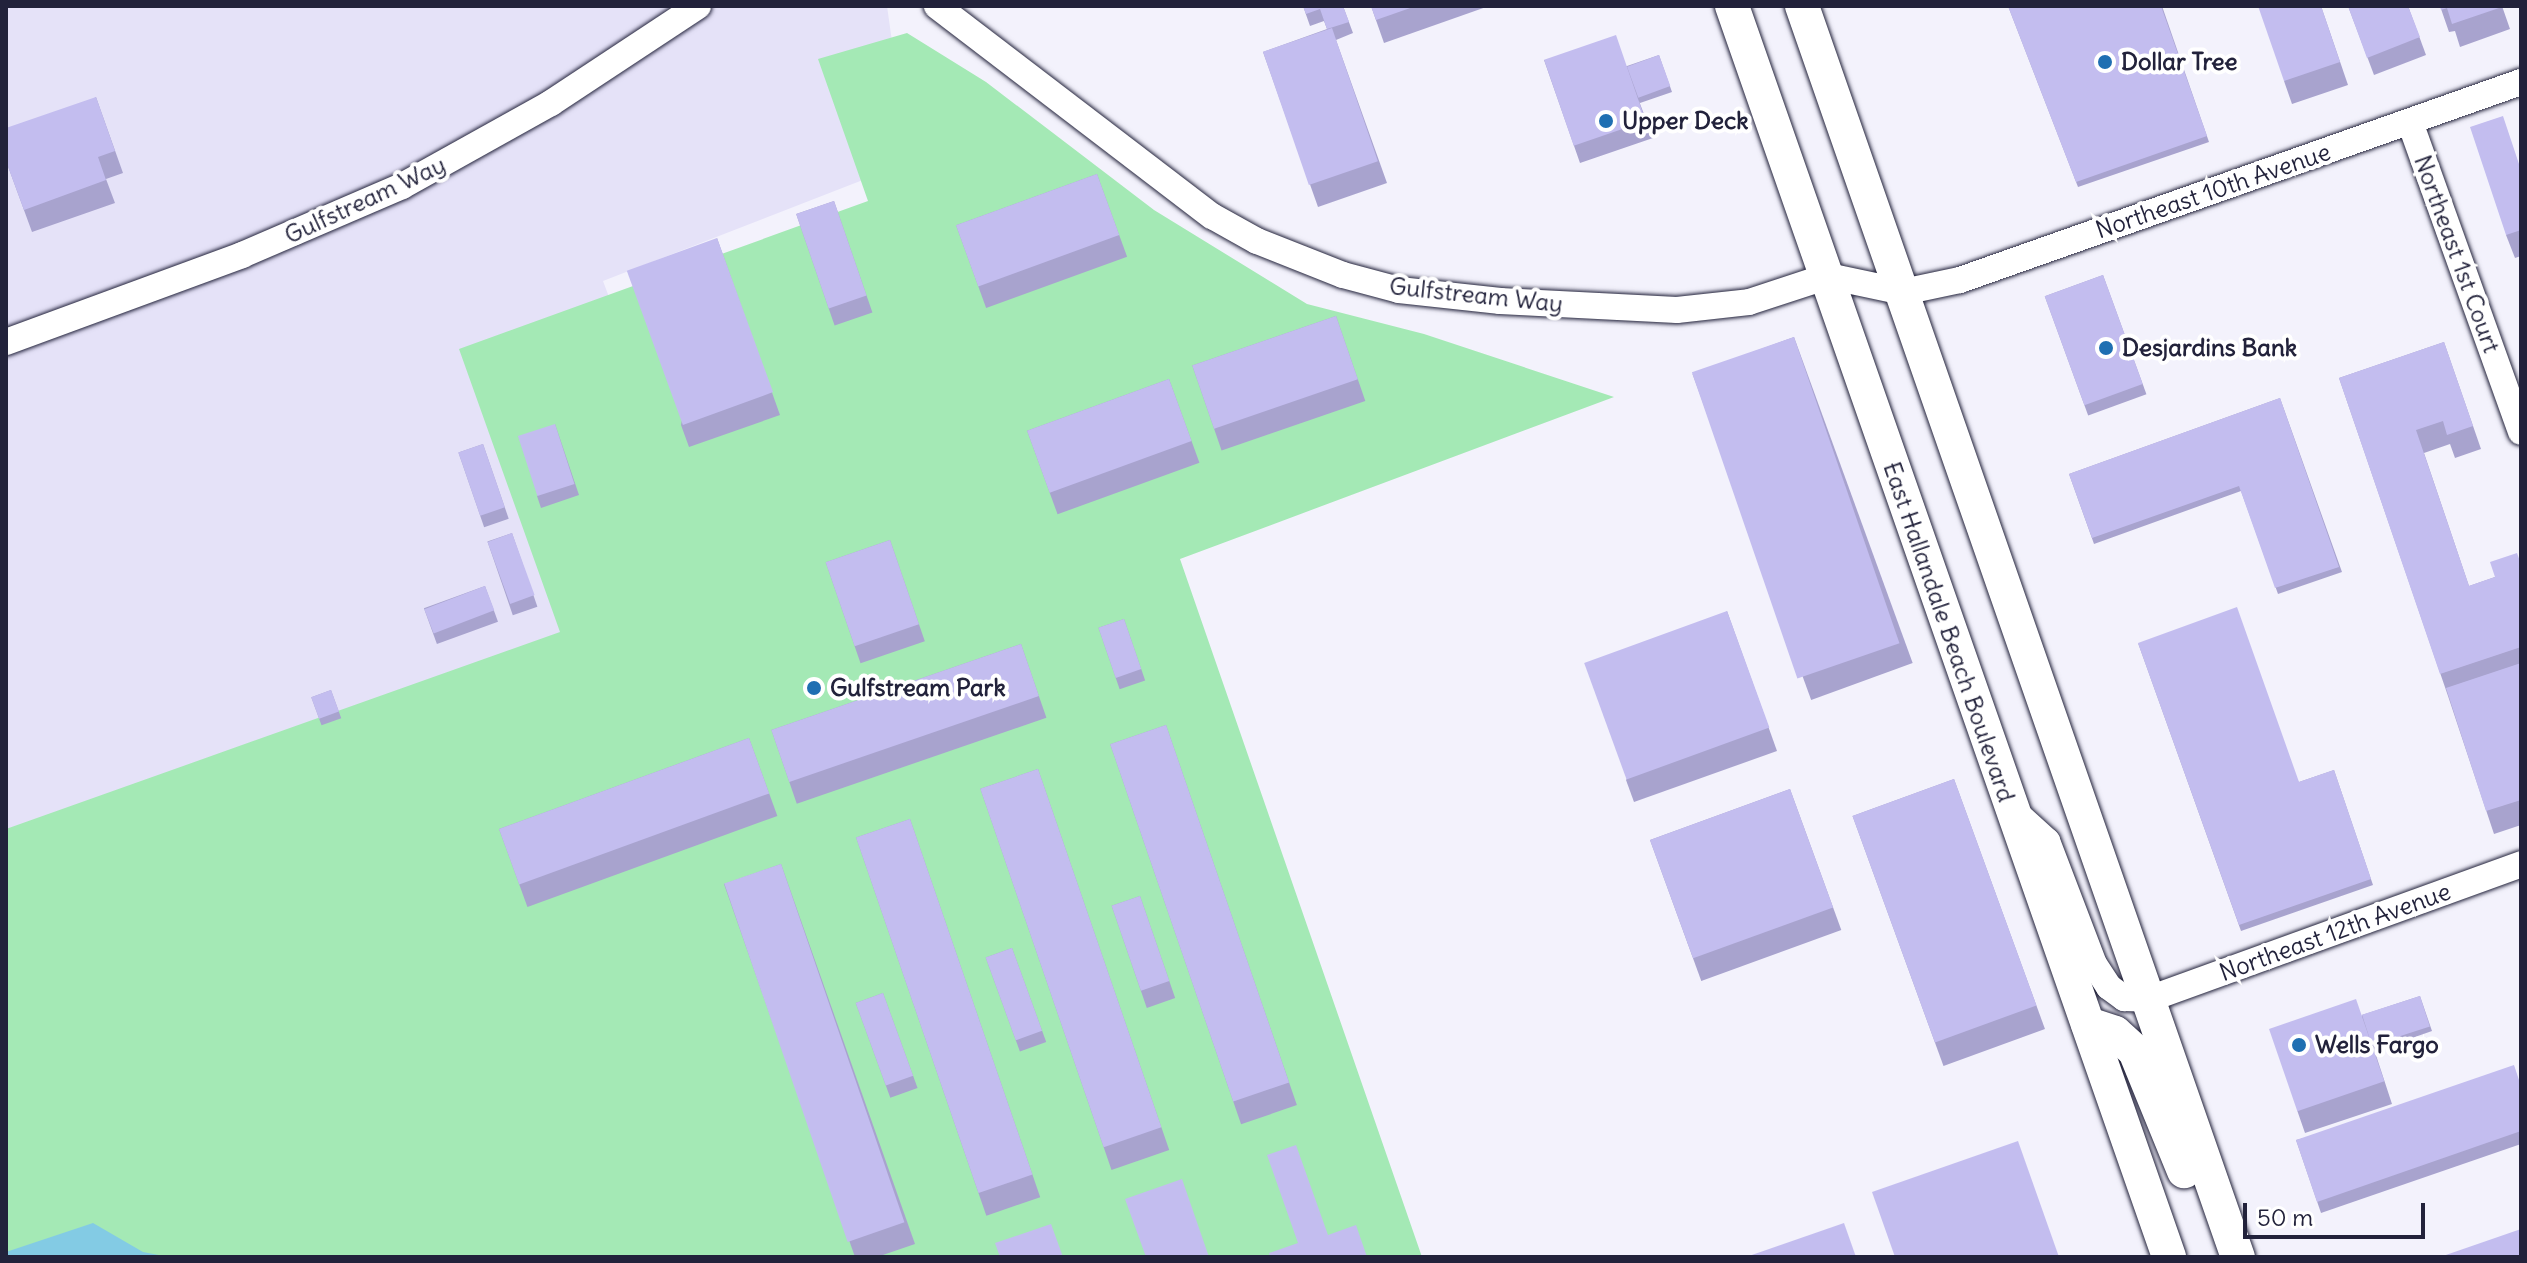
<!DOCTYPE html>
<html>
<head>
<meta charset="utf-8">
<style>
  body { margin:0 }
  #map { position:relative; width:2527px; height:1263px; overflow:hidden; background:#f3f2fc; font-family:Delius,sans-serif }
  div>[style] { position:absolute }
  .built>* { inset:0; background:#e5e2f8 }
  .green>* { inset:0; background:#a4e9b5 }
  .water>* { inset:0; background:#83cbe4 }
  .roads { filter:drop-shadow(0 0 2px #22223b) drop-shadow(0 0 2px #22223b) }
  .minor>* { height:26px; margin:-13px; padding:0 13px; transform-origin:13px; border-radius:13px; background:#fff }
  .major>* { height:34px; margin:-17px; padding:0 17px; transform-origin:17px; border-radius:17px; background:#fff }
  .wall>* { inset:0; background:#a8a3ce; transform-origin:0 0 }
  .building>* { inset:0; background:#c3bdef; transform-origin:0 0 }
  .dots>* { width:22px; height:22px; translate:-50% -50%; box-sizing:border-box; border:4px solid #fff; border-radius:50% }
  span { translate:-50% -50%; white-space:nowrap; text-align:center; line-height:1.15; -webkit-text-stroke:8px #fff; paint-order:stroke }
  .poi-label { font-size:24px; color:#22223b; font-weight:700 }
  .left { translate:0 -50%; text-align:left }
  .street-label { font-size:24px; color:#22223b }
  .frame { position:absolute; inset:0; border:8px solid #22223b; pointer-events:none }
  .scale { position:absolute; left:2243px; top:1203px; width:182px; height:36px; box-sizing:border-box; border:4px solid #22223b; border-top:0; padding-left:10px; font-size:24px; line-height:28px; white-space:nowrap; color:#22223b; -webkit-text-stroke:6px #fff; paint-order:stroke }
</style>
</head>
<body>
<div id="map">
  <div class="built">
    <div style="clip-path:polygon(6px 6px,887px 6px,909px 162px,603px 281px,757px 691px,6px 1257px)"></div>
  </div>
  <div class="green">
    <div style="clip-path:polygon(907px 33px,986px 82px,1154px 210px,1307px 304px,1424px 334px,1614px 397px,1180px 559px,1422px 1257px,6px 1257px,6px 829px,560px 632px,459px 349px,868px 201px,818px 59px)"></div>
  </div>
  <div class="water">
    <div style="clip-path:polygon(93px 1223px,143px 1252px,169px 1257px,6px 1257px,6px 1252px)"></div>
  </div>
  <div class="roads">
    <div class="minor">
      <div style="left:937px;top:6px;width:346px;rotate:37.4deg"></div>
      <div style="left:1212px;top:216px;width:51px;rotate:29.1deg"></div>
      <div style="left:1257px;top:241px;width:92px;rotate:21.6deg"></div>
      <div style="left:1343px;top:275px;width:58px;rotate:15deg"></div>
      <div style="left:1399px;top:290px;width:102px;rotate:6.2deg"></div>
      <div style="left:1500px;top:301px;width:177px;rotate:2.9deg"></div>
      <div style="left:1677px;top:310px;width:72px;rotate:-6.3deg"></div>
      <div style="left:1749px;top:302px;width:83px;rotate:-18.2deg"></div>
      <div style="left:1828px;top:276px;width:77px;rotate:12deg"></div>
      <div style="left:1903px;top:292px;width:58px;rotate:-11.9deg"></div>
      <div style="left:1960px;top:280px;width:595px;rotate:-19.44deg"></div>
      <div style="left:2410px;top:122px;width:329px;rotate:70.3deg"></div>
      <div style="left:6px;top:342px;width:252px;rotate:-20.2deg"></div>
      <div style="left:242px;top:255px;width:174px;rotate:-23.3deg"></div>
      <div style="left:402px;top:186px;width:171px;rotate:-29.1deg"></div>
      <div style="left:551px;top:103px;width:176px;rotate:-33.4deg"></div>
      <div style="left:2014px;top:811px;width:45px;rotate:42.3deg"></div>
      <div style="left:2047px;top:841px;width:132px;rotate:69.1deg"></div>
      <div style="left:2094px;top:964px;width:27px;rotate:57deg"></div>
      <div style="left:2109px;top:987px;width:19px;rotate:36deg"></div>
      <div style="left:2124px;top:998px;width:25px;rotate:2deg"></div>
      <div style="left:2149px;top:999px;width:396px;rotate:-19.9deg"></div>
    </div>
    <div class="major">
      <div style="left:1732px;top:6px;width:1325px;rotate:70.74deg"></div>
      <div style="left:1802px;top:6px;width:1325px;rotate:70.79deg"></div>
      <div style="left:2088px;top:1024px;width:28px;rotate:18deg"></div>
      <div style="left:2115px;top:1033px;width:27px;rotate:42deg"></div>
      <div style="left:2135px;top:1051px;width:130px;rotate:67.8deg"></div>
    </div>
  </div>
  <div class="wall">
    <div style="clip-path:polygon(1303px 6px,1343px 6px,1353px 33px,1336px 40px,1387px 183px,1318px 207px,1263px 52px,1327px 29px,1324px 21px,1310px 26px)"></div>
    <div style="clip-path:polygon(1371px 6px,1489px 6px,1384px 43px)"></div>
    <div style="clip-path:polygon(2008px 6px,2162px 6px,2209px 142px,2078px 187px)"></div>
    <div style="clip-path:polygon(2321px 6px,2348px 85px,2292px 104px,2284px 81px)"></div>
    <div style="clip-path:polygon(2348px 6px,2408px 6px,2426px 55px,2374px 75px)"></div>
    <div style="clip-path:polygon(2440px 6px,2502px 6px,2510px 29px,2460px 47px,2455px 31px,2449px 32px)"></div>
    <div style="clip-path:polygon(1659px 55px,1672px 92px,1640px 103px,1639px 101px,1653px 138px,1580px 163px,1544px 60px,1627px 66px)"></div>
    <div style="clip-path:polygon(96px 97px,123px 173px,106px 179px,115px 203px,32px 232px,6px 161px)"></div>
    <div style="clip-path:polygon(2521px 168px,2521px 256px,2515px 258px,2506px 235px)"></div>
    <div style="left:1097px;top:174px;width:88px;height:150px;rotate:70deg"></div>
    <div style="left:834px;top:201px;width:118px;height:40px;rotate:71deg"></div>
    <div style="clip-path:polygon(717px 238px,780px 415px,689px 447px,681px 425px)"></div>
    <div style="left:2103px;top:275px;width:127px;height:62px;rotate:70deg"></div>
    <div style="left:1336px;top:316px;width:90px;height:152px;rotate:71deg"></div>
    <div style="left:1794px;top:337px;width:347px;height:108px;rotate:70deg"></div>
    <div style="clip-path:polygon(2444px 342px,2481px 449px,2455px 458px,2450px 444px,2424px 453px,2469px 586px,2495px 577px,2521px 564px,2521px 825px,2494px 834px,2448px 696px,2339px 378px)"></div>
    <div style="left:1169px;top:379px;width:89px;height:151px;rotate:70deg"></div>
    <div style="clip-path:polygon(2280px 398px,2342px 572px,2278px 594px,2241px 491px,2094px 544px,2069px 474px)"></div>
    <div style="clip-path:polygon(555px 424px,579px 495px,541px 508px,537px 496px)"></div>
    <div style="left:483px;top:444px;width:79px;height:26px;rotate:71deg"></div>
    <div style="left:512px;top:533px;width:78px;height:26px;rotate:71deg"></div>
    <div style="left:890px;top:540px;width:107px;height:68px;rotate:71deg"></div>
    <div style="left:485px;top:586px;width:38px;height:65px;rotate:70deg"></div>
    <div style="clip-path:polygon(1727px 611px,1777px 751px,1634px 802px,1626px 780px)"></div>
    <div style="left:1124px;top:619px;width:65px;height:27px;rotate:71deg"></div>
    <div style="clip-path:polygon(2138px 643px,2299px 782px,2334px 770px,2373px 885px,2241px 931px)"></div>
    <div style="left:1021px;top:644px;width:78px;height:264px;rotate:71deg"></div>
    <div style="left:331px;top:690px;width:30px;height:21px;rotate:70deg"></div>
    <div style="left:1166px;top:725px;width:402px;height:59px;rotate:71deg"></div>
    <div style="left:749px;top:738px;width:83px;height:266px;rotate:70deg"></div>
    <div style="left:1038px;top:769px;width:403px;height:61px;rotate:71deg"></div>
    <div style="left:1954px;top:779px;width:266px;height:108px;rotate:70deg"></div>
    <div style="left:1790px;top:789px;width:150px;height:149px;rotate:70deg"></div>
    <div style="left:910px;top:819px;width:400px;height:57px;rotate:71deg"></div>
    <div style="clip-path:polygon(781px 864px,915px 1244px,877px 1257px,855px 1257px,724px 884px)"></div>
    <div style="left:1140px;top:896px;width:108px;height:30px;rotate:71deg"></div>
    <div style="left:1012px;top:948px;width:100px;height:28px;rotate:70deg"></div>
    <div style="left:883px;top:993px;width:101px;height:29px;rotate:70deg"></div>
    <div style="clip-path:polygon(2420px 996px,2432px 1031px,2375px 1051px,2373px 1046px,2392px 1104px,2305px 1133px,2297px 1110px,2362px 1015px)"></div>
    <div style="clip-path:polygon(2521px 1085px,2521px 1144px,2321px 1213px,2296px 1140px)"></div>
  </div>
  <div class="building">
    <div style="clip-path:polygon(1303px 6px,1343px 6px,1349px 22px,1327px 29px,1320px 9px,1306px 14px)"></div>
    <div style="clip-path:polygon(1371px 6px,1416px 6px,1376px 20px)"></div>
    <div style="clip-path:polygon(2008px 6px,2161px 6px,2207px 136px,2076px 182px)"></div>
    <div style="clip-path:polygon(2258px 6px,2321px 6px,2340px 62px,2284px 81px)"></div>
    <div style="clip-path:polygon(2348px 6px,2408px 6px,2420px 37px,2367px 58px)"></div>
    <div style="clip-path:polygon(2440px 6px,2502px 6px,2502px 7px,2452px 24px,2447px 8px,2441px 10px)"></div>
    <div style="left:1332px;top:28px;width:141px;height:73px;rotate:71deg"></div>
    <div style="left:1616px;top:35px;width:91px;height:76px;rotate:71deg"></div>
    <div style="left:1659px;top:55px;width:33px;height:34px;rotate:70deg"></div>
    <div style="clip-path:polygon(96px 97px,115px 151px,98px 157px,106px 180px,24px 210px,6px 161px,6px 128px)"></div>
    <div style="clip-path:polygon(2503px 116px,2521px 170px,2521px 230px,2506px 235px,2470px 127px)"></div>
    <div style="left:1097px;top:174px;width:65px;height:150px;rotate:70deg"></div>
    <div style="left:834px;top:201px;width:100px;height:40px;rotate:71deg"></div>
    <div style="left:717px;top:238px;width:164px;height:96px;rotate:70deg"></div>
    <div style="left:2103px;top:275px;width:116px;height:62px;rotate:70deg"></div>
    <div style="left:1336px;top:316px;width:67px;height:152px;rotate:71deg"></div>
    <div style="left:1794px;top:337px;width:324px;height:108px;rotate:71deg"></div>
    <div style="clip-path:polygon(2444px 342px,2473px 426px,2447px 435px,2443px 421px,2416px 430px,2469px 586px,2495px 577px,2490px 562px,2517px 553px,2521px 564px,2521px 647px,2440px 674px,2339px 378px)"></div>
    <div style="left:1169px;top:379px;width:66px;height:151px;rotate:70deg"></div>
    <div style="clip-path:polygon(2280px 398px,2339px 567px,2275px 588px,2239px 486px,2092px 538px,2069px 474px)"></div>
    <div style="left:555px;top:424px;width:63px;height:39px;rotate:72deg"></div>
    <div style="left:483px;top:444px;width:67px;height:26px;rotate:71deg"></div>
    <div style="left:512px;top:533px;width:66px;height:26px;rotate:70deg"></div>
    <div style="left:890px;top:540px;width:89px;height:68px;rotate:71deg"></div>
    <div style="left:485px;top:586px;width:26px;height:65px;rotate:69deg"></div>
    <div style="clip-path:polygon(2237px 607px,2299px 782px,2334px 770px,2371px 879px,2239px 925px,2138px 643px)"></div>
    <div style="left:1727px;top:611px;width:124px;height:152px;rotate:70deg"></div>
    <div style="left:1124px;top:619px;width:53px;height:27px;rotate:71deg"></div>
    <div style="left:1021px;top:644px;width:55px;height:264px;rotate:71deg"></div>
    <div style="clip-path:polygon(2521px 663px,2521px 800px,2486px 811px,2446px 688px)"></div>
    <div style="left:331px;top:690px;width:23px;height:21px;rotate:70deg"></div>
    <div style="left:1166px;top:725px;width:378px;height:59px;rotate:71deg"></div>
    <div style="left:749px;top:738px;width:59px;height:266px;rotate:70deg"></div>
    <div style="left:1038px;top:769px;width:379px;height:61px;rotate:71deg"></div>
    <div style="left:1954px;top:779px;width:241px;height:108px;rotate:70deg"></div>
    <div style="left:1790px;top:789px;width:126px;height:149px;rotate:70deg"></div>
    <div style="left:910px;top:819px;width:376px;height:57px;rotate:71deg"></div>
    <div style="left:781px;top:864px;width:379px;height:60px;rotate:71deg"></div>
    <div style="left:1140px;top:896px;width:90px;height:30px;rotate:71deg"></div>
    <div style="left:1012px;top:948px;width:88px;height:28px;rotate:70deg"></div>
    <div style="left:883px;top:993px;width:88px;height:29px;rotate:70deg"></div>
    <div style="left:2420px;top:996px;width:32px;height:61px;rotate:72deg"></div>
    <div style="left:2356px;top:999px;width:87px;height:92px;rotate:71deg"></div>
    <div style="clip-path:polygon(2514px 1065px,2521px 1086px,2521px 1131px,2317px 1202px,2296px 1140px)"></div>
    <div style="clip-path:polygon(2018px 1141px,2059px 1257px,1895px 1257px,1872px 1192px)"></div>
    <div style="clip-path:polygon(1296px 1145px,1328px 1235px,1356px 1225px,1367px 1257px,1270px 1257px,1269px 1253px,1298px 1243px,1267px 1155px)"></div>
    <div style="clip-path:polygon(1182px 1179px,1209px 1257px,1146px 1257px,1125px 1199px)"></div>
    <div style="clip-path:polygon(1844px 1223px,1856px 1257px,1746px 1257px)"></div>
    <div style="clip-path:polygon(1051px 1224px,1063px 1257px,1000px 1257px,995px 1243px)"></div>
    <div style="clip-path:polygon(2521px 1229px,2521px 1257px,2440px 1257px)"></div>
  </div>
  <div class="dots">
    <div style="left:2105px;top:62px;background:#1f6fb2"></div>
    <div style="left:1606px;top:121px;background:#1f6fb2"></div>
    <div style="left:2106px;top:348px;background:#1f6fb2"></div>
    <div style="left:814px;top:688px;background:#1f6fb2"></div>
    <div style="left:2299px;top:1045px;background:#1f6fb2"></div>
  </div>
  <div class="poi-label">
    <span class="left" style="left:2121px;top:62px">Dollar Tree</span>
    <span class="left" style="left:1622px;top:121px">Upper Deck</span>
    <span class="left" style="left:2122px;top:348px">Desjardins Bank</span>
    <span class="left" style="left:830px;top:688px">Gulfstream Park</span>
    <span class="left" style="left:2315px;top:1045px">Wells Fargo</span>
  </div>
  <div class="street-label">
    <span style="left:2213px;top:191px;rotate:-19deg">Northeast 10th Avenue</span>
    <span style="left:365px;top:200px;rotate:-25deg">Gulfstream Way</span>
    <span style="left:2457px;top:254px;rotate:70deg">Northeast 1st Court</span>
    <span style="left:1476px;top:295px;rotate:6deg">Gulfstream Way</span>
    <span style="left:1949px;top:632px;rotate:71deg">East Hallandale Beach Boulevard</span>
    <span style="left:2335px;top:932px;rotate:-20deg">Northeast 12th Avenue</span>
  </div>
  <div class="frame"></div>
  <div class="scale">50 m</div>
</div>
</body>
</html>
